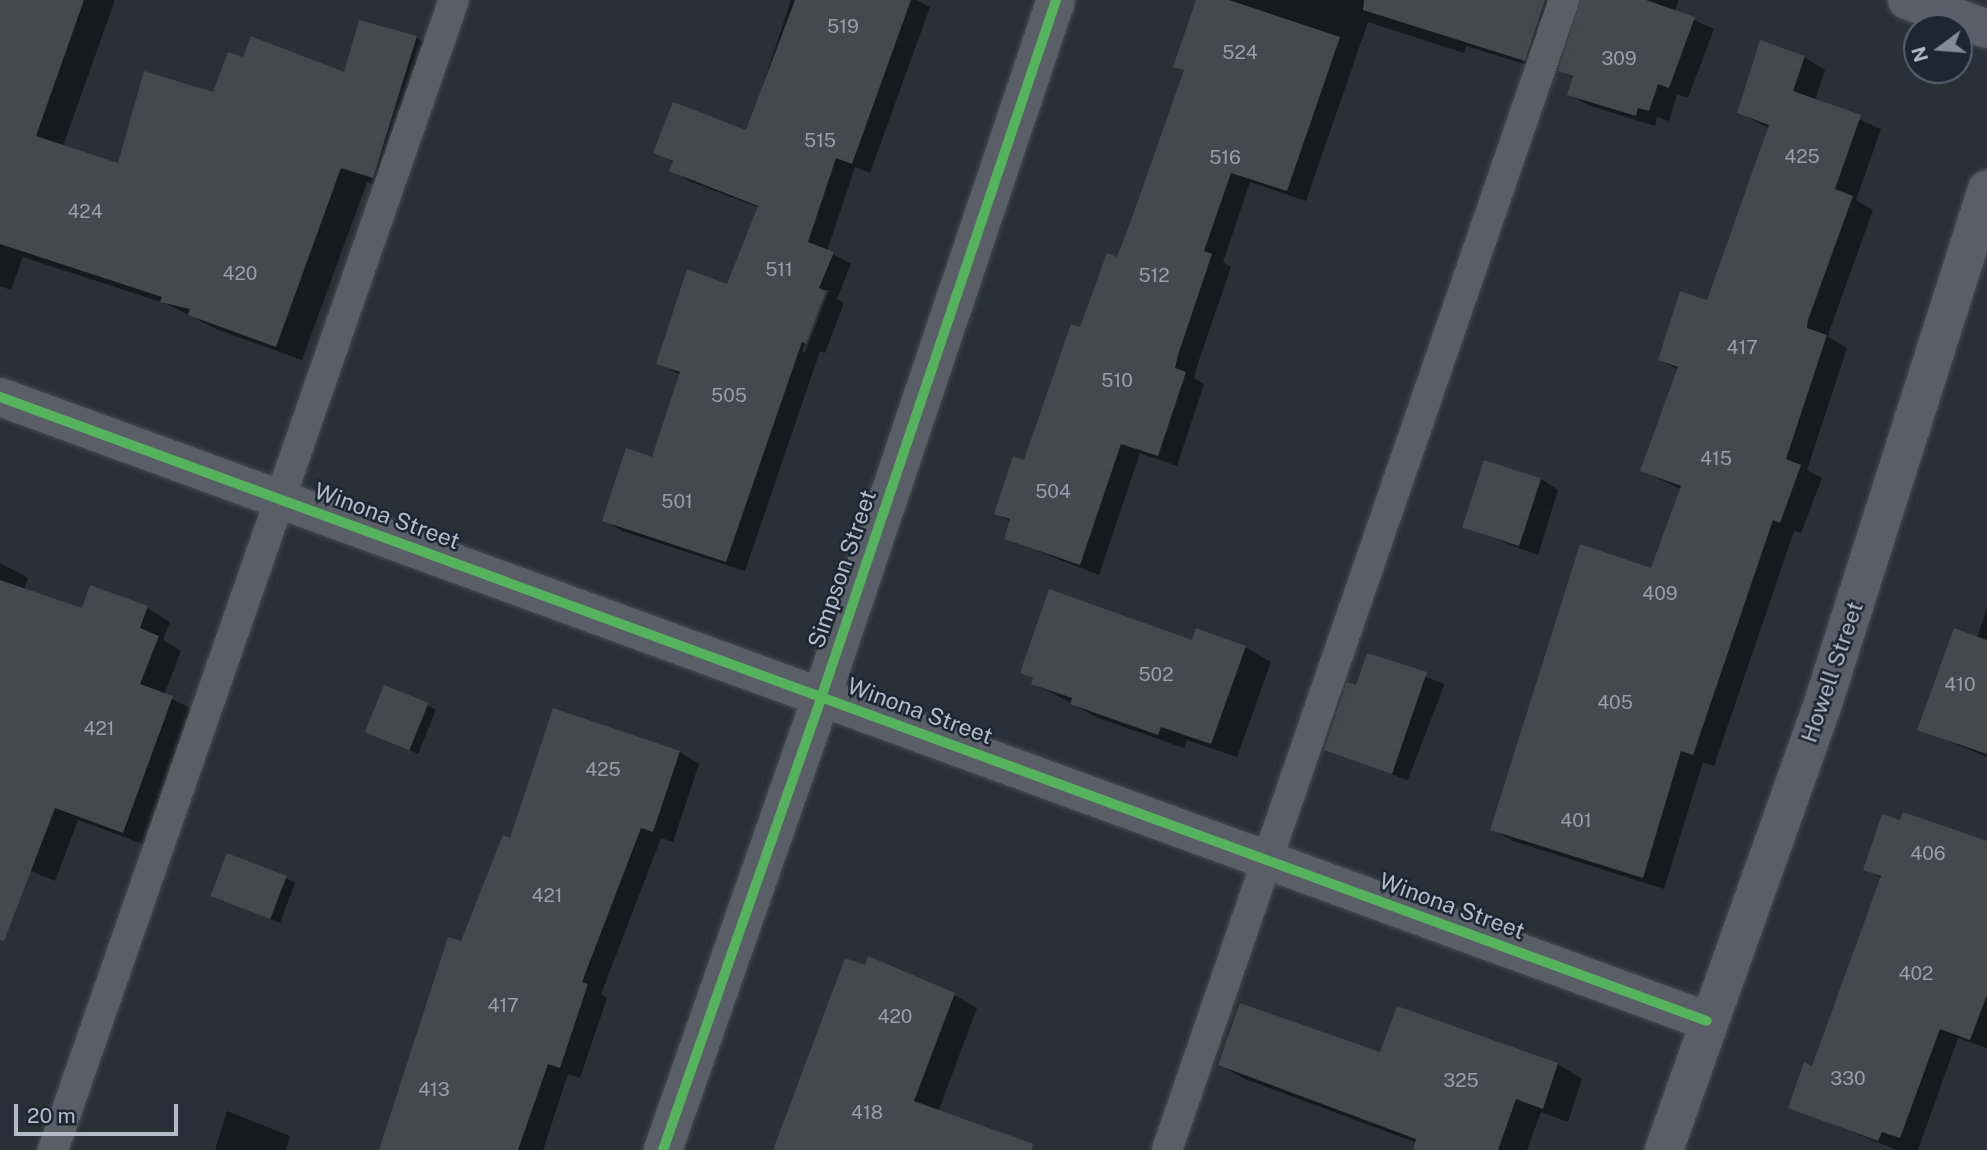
<!DOCTYPE html>
<html>
<head>
<meta charset="utf-8">
<style>
  body { margin:0 }
  #map { position:relative; width:1987px; height:1150px; overflow:hidden; background:#2a3038; font-family:"Public Sans",sans-serif }
  div>[style] { position:absolute }
  .shadow>* { inset:0; background:#0007; transform-origin:0 0 }
  .building>* { inset:0; background:#444950; transform-origin:0 0 }
  .roads { filter:drop-shadow(0 0 2px #484c53) drop-shadow(0 0 2px #484c53) }
  .lane>* { height:30px; margin:-15px; padding:0 15px; transform-origin:15px; border-radius:15px; background:#5a5e66 }
  .street>* { height:38px; margin:-19px; padding:0 19px; transform-origin:19px; border-radius:19px; background:#5a5e66 }
  .cycleway>* { height:10px; margin:-5px; padding:0 5px; transform-origin:5px; border-radius:5px; background:#56b35d }
  span { translate:-50% -50%; white-space:nowrap; text-align:center; line-height:1.15; -webkit-text-stroke:5px #1d2633; paint-order:stroke }
  .number-label { font-size:19px; color:#989fab }
  .number-label span { -webkit-text-stroke-width:0 }
  .street-label { font-size:23px; color:#b4bcc9 }
  .north { position:absolute; left:1903px; top:14px; width:70px; height:70px; box-sizing:border-box; background:#1d2633; border:2px solid #59626f; border-radius:50%; rotate:254deg; font-size:19px; font-weight:700; line-height:28px; text-align:center; color:#b4bcc9 }
  .north::after { content:''; display:block; margin:auto; width:24px; height:32px; background:#848b96; clip-path:polygon(50% 0,100% 100%,50% 72%,0 100%) }
  .scale { position:absolute; left:14px; top:1104px; width:164px; height:32px; box-sizing:border-box; border:4px solid #b4bcc9; border-top:0; padding-left:9px; font-size:21px; line-height:24px; white-space:nowrap; color:#b4bcc9; -webkit-text-stroke:5px #1d2633; paint-order:stroke }
</style>
</head>
<body>
<div id="map">
  <div class="shadow">
    <div style="clip-path:polygon(0 0,115px 0,63px 146px,119px 165px,214px 94px,245px 60px,345px 75px,360px 22px,417px 38px,442px 52px,399px 192px,367px 182px,302px 360px,216px 329px,167px 304px,23px 257px,11px 290px,0 286px)"></div>
    <div style="clip-path:polygon(evenodd,791px 0,917px 0,930px 7px,870px 173px,855px 167px,827px 251px,851px 264px,837px 299px,844px 303px,825px 353px,820px 351px,745px 571px,622px 531px,604px 520px,653px 459px,681px 375px,658px 363px,728px 287px,760px 208px,689px 181px,672px 170px,674px 163px,655px 152px,747px 133px,791px 0,825px 290px,829px 290px,805px 353px,802px 351px,825px 290px)"></div>
    <div style="clip-path:polygon(1198px 0,1572px 0,1544px 70px,1466px 46px,1464px 53px,1368px 22px,1306px 201px,1250px 182px,1223px 262px,1231px 267px,1197px 366px,1194px 378px,1204px 384px,1177px 466px,1140px 453px,1099px 575px,1006px 539px,1011px 522px,996px 513px,1025px 463px,1081px 329px,1118px 259px,1186px 72px,1175px 66px)"></div>
    <div style="clip-path:polygon(1582px 0,1679px 0,1675px 11px,1714px 29px,1688px 98px,1677px 94px,1669px 121px,1657px 117px,1655px 126px,1588px 105px,1569px 94px,1574px 78px,1560px 70px)"></div>
    <div style="clip-path:polygon(1804px 57px,1825px 70px,1815px 100px,1881px 129px,1856px 200px,1873px 210px,1829px 332px,1828px 337px,1847px 348px,1807px 470px,1822px 478px,1801px 533px,1794px 531px,1714px 766px,1703px 762px,1664px 889px,1513px 841px,1492px 829px,1652px 570px,1681px 489px,1642px 471px,1679px 370px,1660px 360px,1708px 302px,1769px 128px,1739px 113px)"></div>
    <div style="clip-path:polygon(1541px 479px,1558px 490px,1538px 555px,1464px 527px)"></div>
    <div style="clip-path:polygon(0 563px,28px 578px,24px 591px,83px 611px,147px 608px,170px 622px,163px 640px,181px 651px,164px 695px,196px 711px,146px 845px,78px 820px,55px 881px,0 858px)"></div>
    <div style="clip-path:polygon(1987px 608px,1987px 757px,1919px 729px,1977px 638px)"></div>
    <div style="clip-path:polygon(1193px 642px,1245px 647px,1271px 662px,1237px 757px,1187px 740px,1184px 748px,1098px 718px,1033px 683px,1034px 679px,1022px 672px)"></div>
    <div style="left:1369px;top:655px;width:81px;height:103px;rotate:21deg"></div>
    <div style="clip-path:polygon(427px 705px,436px 710px,418px 754px,368px 732px)"></div>
    <div style="clip-path:polygon(554px 710px,680px 752px,699px 764px,673px 842px,661px 838px,601px 994px,607px 998px,580px 1078px,568px 1074px,543px 1150px,380px 1150px,462px 943px,511px 840px)"></div>
    <div style="clip-path:polygon(1987px 843px,1987px 1048px,1958px 1038px,1918px 1150px,1897px 1150px,1790px 1107px,1813px 1068px,1882px 879px,1865px 869px)"></div>
    <div style="clip-path:polygon(286px 878px,295px 883px,280px 923px,213px 896px)"></div>
    <div style="clip-path:polygon(954px 995px,977px 1008px,938px 1112px,990px 1150px,786px 1150px)"></div>
    <div style="clip-path:polygon(1398px 1009px,1558px 1064px,1582px 1079px,1568px 1122px,1541px 1112px,1527px 1150px,1415px 1150px,1417px 1143px,1245px 1079px,1220px 1065px,1381px 1055px)"></div>
    <div style="clip-path:polygon(227px 1111px,290px 1136px,286px 1150px,215px 1150px)"></div>
  </div>
  <div class="building">
    <div style="clip-path:polygon(0 0,84px 0,36px 136px,118px 163px,144px 71px,213px 92px,228px 52px,243px 57px,251px 36px,344px 72px,359px 20px,417px 36px,373px 178px,341px 168px,276px 347px,188px 315px,190px 309px,160px 302px,162px 297px,0 244px)"></div>
    <div style="clip-path:polygon(795px 0,911px 0,852px 164px,836px 158px,808px 242px,834px 252px,819px 288px,826px 291px,806px 344px,802px 342px,726px 562px,602px 521px,626px 448px,652px 457px,680px 372px,656px 364px,687px 269px,727px 284px,758px 206px,669px 171px,673px 161px,653px 153px,673px 102px,746px 130px)"></div>
    <div style="clip-path:polygon(1196px 0,1229px 0,1340px 37px,1287px 191px,1231px 173px,1204px 251px,1212px 254px,1178px 355px,1175px 368px,1186px 372px,1158px 456px,1121px 444px,1080px 565px,1004px 539px,1010px 519px,994px 514px,1013px 456px,1024px 460px,1071px 324px,1080px 327px,1107px 253px,1117px 257px,1129px 226px,1184px 70px,1173px 67px)"></div>
    <div style="clip-path:polygon(1364px 0,1545px 0,1525px 61px,1363px 10px)"></div>
    <div style="clip-path:polygon(1581px 0,1646px 0,1695px 17px,1669px 88px,1658px 84px,1649px 111px,1638px 108px,1636px 116px,1567px 95px,1573px 76px,1558px 71px)"></div>
    <div style="clip-path:polygon(1760px 40px,1805px 56px,1793px 91px,1861px 115px,1835px 189px,1853px 196px,1808px 320px,1807px 328px,1827px 335px,1786px 459px,1801px 465px,1780px 523px,1773px 520px,1693px 755px,1681px 751px,1643px 878px,1490px 830px,1580px 544px,1651px 568px,1681px 486px,1640px 471px,1678px 367px,1658px 360px,1680px 291px,1707px 300px,1769px 125px,1737px 113px)"></div>
    <div style="left:1484px;top:460px;width:60px;height:71px;rotate:18deg"></div>
    <div style="clip-path:polygon(0 580px,82px 608px,90px 585px,148px 606px,140px 628px,159px 636px,140px 684px,173px 696px,123px 833px,55px 808px,4px 941px,0 940px)"></div>
    <div style="clip-path:polygon(1049px 589px,1192px 640px,1196px 628px,1246px 646px,1211px 744px,1161px 727px,1158px 735px,1070px 704px,1072px 698px,1031px 684px,1033px 678px,1020px 673px)"></div>
    <div style="clip-path:polygon(1954px 628px,1987px 640px,1987px 754px,1917px 730px)"></div>
    <div style="clip-path:polygon(1367px 653px,1427px 672px,1392px 774px,1324px 750px,1347px 682px,1356px 685px)"></div>
    <div style="left:384px;top:685px;width:48px;height:51px;rotate:22deg"></div>
    <div style="clip-path:polygon(553px 708px,680px 751px,653px 832px,641px 828px,582px 982px,588px 984px,560px 1068px,548px 1064px,518px 1150px,379px 1150px,448px 937px,461px 941px,503px 835px,510px 838px)"></div>
    <div style="clip-path:polygon(1903px 812px,1987px 841px,1987px 995px,1970px 1040px,1940px 1029px,1900px 1138px,1882px 1132px,1878px 1141px,1788px 1108px,1804px 1062px,1812px 1066px,1881px 876px,1863px 870px,1882px 814px,1900px 820px)"></div>
    <div style="left:227px;top:853px;width:64px;height:46px;rotate:21deg"></div>
    <div style="clip-path:polygon(868px 956px,955px 993px,914px 1101px,1033px 1144px,1032px 1150px,773px 1150px,845px 958px,865px 965px)"></div>
    <div style="clip-path:polygon(1240px 1003px,1380px 1052px,1397px 1006px,1558px 1063px,1543px 1109px,1516px 1099px,1498px 1150px,1413px 1150px,1416px 1139px,1218px 1065px)"></div>
  </div>
  <div class="roads">
    <div class="lane">
      <div style="left:53px;top:1150px;width:1218px;rotate:-70.78deg"></div>
      <div style="left:1167px;top:1150px;width:1217px;rotate:-70.95deg"></div>
    </div>
    <div class="street">
      <div style="left:1907px;top:0;width:85px;rotate:19.9deg"></div>
      <div style="left:0;top:397px;width:1817px;rotate:20.08deg"></div>
      <div style="left:663px;top:1150px;width:479px;rotate:-70.7deg"></div>
      <div style="left:821px;top:698px;width:736px;rotate:-71.39deg"></div>
      <div style="left:1664px;top:1150px;width:481px;rotate:-70.4deg"></div>
      <div style="left:1825px;top:697px;width:533px;rotate:-72.31deg"></div>
    </div>
  </div>
  <div class="cycleway">
    <div style="left:0;top:397px;width:1817px;rotate:20.08deg"></div>
    <div style="left:663px;top:1150px;width:479px;rotate:-70.7deg"></div>
    <div style="left:821px;top:698px;width:736px;rotate:-71.39deg"></div>
  </div>
  <div class="number-label">
    <span style="left:843px;top:27px">519</span>
    <span style="left:1240px;top:53px">524</span>
    <span style="left:1619px;top:59px">309</span>
    <span style="left:820px;top:141px">515</span>
    <span style="left:1802px;top:157px">425</span>
    <span style="left:1225px;top:158px">516</span>
    <span style="left:85px;top:212px">424</span>
    <span style="left:779px;top:270px">511</span>
    <span style="left:240px;top:274px">420</span>
    <span style="left:1154px;top:276px">512</span>
    <span style="left:1742px;top:348px">417</span>
    <span style="left:1117px;top:381px">510</span>
    <span style="left:729px;top:396px">505</span>
    <span style="left:1716px;top:459px">415</span>
    <span style="left:1053px;top:492px">504</span>
    <span style="left:677px;top:502px">501</span>
    <span style="left:1660px;top:594px">409</span>
    <span style="left:1156px;top:675px">502</span>
    <span style="left:1960px;top:685px">410</span>
    <span style="left:1615px;top:703px">405</span>
    <span style="left:99px;top:729px">421</span>
    <span style="left:603px;top:770px">425</span>
    <span style="left:1576px;top:821px">401</span>
    <span style="left:1928px;top:854px">406</span>
    <span style="left:547px;top:896px">421</span>
    <span style="left:1916px;top:974px">402</span>
    <span style="left:503px;top:1006px">417</span>
    <span style="left:895px;top:1017px">420</span>
    <span style="left:1848px;top:1079px">330</span>
    <span style="left:1461px;top:1081px">325</span>
    <span style="left:434px;top:1090px">413</span>
    <span style="left:867px;top:1113px">418</span>
  </div>
  <div class="street-label">
    <span style="left:387px;top:516px;rotate:20deg">Winona Street</span>
    <span style="left:842px;top:569px;rotate:-71deg">Simpson Street</span>
    <span style="left:1832px;top:672px;rotate:-71deg">Howell Street</span>
    <span style="left:920px;top:711px;rotate:20deg">Winona Street</span>
    <span style="left:1452px;top:906px;rotate:20deg">Winona Street</span>
  </div>
  <div class="north">N</div>
  <div class="scale">20 m</div>
</div>
</body>
</html>
